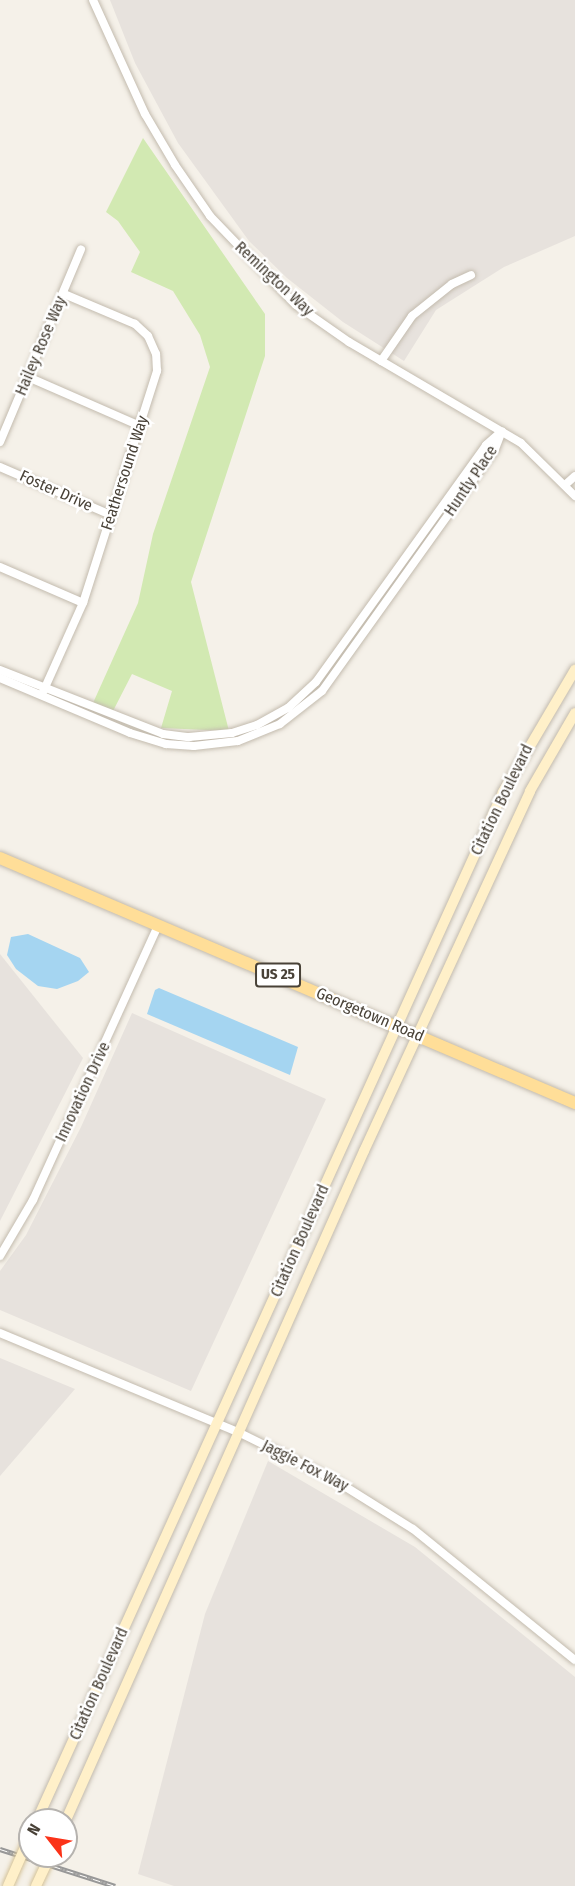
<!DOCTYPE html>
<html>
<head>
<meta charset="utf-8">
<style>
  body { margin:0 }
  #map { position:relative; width:575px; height:1886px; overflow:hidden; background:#f5f1e9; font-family:"Fira Sans Condensed",sans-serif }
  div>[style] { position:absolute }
  .industrial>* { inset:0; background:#e7e2dd }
  .green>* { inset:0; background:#d2e9b2 }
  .water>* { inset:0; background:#a5d5f1 }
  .roads { filter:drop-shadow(0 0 2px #c3bbae) drop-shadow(0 0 2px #c3bbae) }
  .minor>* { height:8px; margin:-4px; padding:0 4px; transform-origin:4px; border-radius:4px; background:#fff }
  .secondary>* { height:10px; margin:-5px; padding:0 5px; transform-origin:5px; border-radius:5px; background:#fff0c9 }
  .primary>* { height:12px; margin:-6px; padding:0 6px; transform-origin:6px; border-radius:6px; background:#ffde98 }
  .rail>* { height:4.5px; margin-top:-2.25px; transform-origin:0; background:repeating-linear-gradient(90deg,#fff 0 7px,#989898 0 14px); box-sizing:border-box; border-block:2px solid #989898 }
  .bridges { filter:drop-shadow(0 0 2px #d5c399) drop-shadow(0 0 2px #d5c399) }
  .secondary-bridge>* { height:10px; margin:-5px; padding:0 5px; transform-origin:5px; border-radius:5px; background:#fff0c9 }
  span { translate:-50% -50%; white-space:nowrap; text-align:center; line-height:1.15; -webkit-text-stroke:5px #fff; paint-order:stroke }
  .shield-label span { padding:2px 4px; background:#fff; border:2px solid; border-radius:4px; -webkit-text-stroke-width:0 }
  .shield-label { font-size:15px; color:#484137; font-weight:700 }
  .street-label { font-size:16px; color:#484137 }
  .north { position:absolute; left:18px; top:1808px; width:60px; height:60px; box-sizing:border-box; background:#fff; border:2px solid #b6b3af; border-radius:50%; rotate:301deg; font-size:16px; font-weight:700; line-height:24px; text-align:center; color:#484137 }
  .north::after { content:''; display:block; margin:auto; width:21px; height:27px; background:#fb3319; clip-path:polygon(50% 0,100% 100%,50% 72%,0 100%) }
</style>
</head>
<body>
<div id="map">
  <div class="industrial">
    <div style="clip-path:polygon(110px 0,575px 0,575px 236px,504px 267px,436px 310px,404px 361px,343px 322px,287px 278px,249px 241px,178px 143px,135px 63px)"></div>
    <div style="clip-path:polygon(0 954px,83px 1058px,0 1221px)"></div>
    <div style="clip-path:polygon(132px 1013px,326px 1099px,191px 1391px,0 1310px,0 1271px,26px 1235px,81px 1127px)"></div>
    <div style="clip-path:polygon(0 1358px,75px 1389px,0 1476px)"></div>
    <div style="clip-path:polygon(268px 1461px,415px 1547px,575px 1677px,575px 1886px,174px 1886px,138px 1874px,205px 1614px)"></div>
  </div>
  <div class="green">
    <div style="clip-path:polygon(143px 138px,265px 314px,265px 356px,191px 582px,229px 731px,161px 728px,172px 691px,132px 674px,113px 711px,93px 703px,138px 603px,153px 534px,210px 367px,200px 335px,173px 291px,131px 272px,140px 252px,118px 221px,106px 212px)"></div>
  </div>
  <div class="water">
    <div style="clip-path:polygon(28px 934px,80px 958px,89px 972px,78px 981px,57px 989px,38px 986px,16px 969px,7px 955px,11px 937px)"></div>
    <div style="clip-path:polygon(159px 988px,298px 1047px,290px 1075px,147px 1014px,155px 990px)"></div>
  </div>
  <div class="roads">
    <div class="minor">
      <div style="left:93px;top:0;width:125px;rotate:65.5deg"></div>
      <div style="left:145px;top:114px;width:59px;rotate:59.5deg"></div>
      <div style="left:175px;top:165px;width:62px;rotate:55.5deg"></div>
      <div style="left:210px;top:216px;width:76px;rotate:46.1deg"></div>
      <div style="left:263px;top:271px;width:47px;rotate:45.9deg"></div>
      <div style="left:296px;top:305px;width:65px;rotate:34.9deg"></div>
      <div style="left:349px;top:342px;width:199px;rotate:30.4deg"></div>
      <div style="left:521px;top:443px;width:76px;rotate:44.5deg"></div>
      <div style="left:381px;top:361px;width:55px;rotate:-55.4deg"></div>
      <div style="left:412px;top:316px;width:51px;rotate:-38.7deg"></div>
      <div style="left:452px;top:284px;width:21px;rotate:-25deg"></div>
      <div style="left:28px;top:377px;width:122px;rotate:23.6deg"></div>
      <div style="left:0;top:442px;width:209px;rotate:-67.2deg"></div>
      <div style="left:0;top:467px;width:121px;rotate:23.4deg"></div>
      <div style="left:565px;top:485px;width:13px;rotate:-42deg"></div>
      <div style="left:0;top:567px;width:90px;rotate:23.4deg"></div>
      <div style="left:0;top:670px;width:175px;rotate:21.4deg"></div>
      <div style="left:163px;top:734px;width:26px;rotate:7deg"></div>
      <div style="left:189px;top:737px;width:43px;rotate:-5.3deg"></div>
      <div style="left:232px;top:733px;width:26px;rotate:-18deg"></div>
      <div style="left:257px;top:725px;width:35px;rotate:-29deg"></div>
      <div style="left:288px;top:708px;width:38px;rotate:-43deg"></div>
      <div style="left:316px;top:682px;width:292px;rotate:-54.3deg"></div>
      <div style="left:486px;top:445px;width:20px;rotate:-41deg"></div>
      <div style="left:0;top:678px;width:141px;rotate:22.9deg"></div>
      <div style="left:130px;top:733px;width:38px;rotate:17deg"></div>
      <div style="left:166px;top:744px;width:28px;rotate:4deg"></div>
      <div style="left:194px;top:746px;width:44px;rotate:-6.5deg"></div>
      <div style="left:238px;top:741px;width:45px;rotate:-22deg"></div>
      <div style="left:280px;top:724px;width:53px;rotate:-38.2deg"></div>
      <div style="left:322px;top:691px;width:297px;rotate:-54.4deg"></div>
      <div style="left:495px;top:449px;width:19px;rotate:-69deg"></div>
      <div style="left:43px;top:692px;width:98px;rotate:-65.8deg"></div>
      <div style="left:83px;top:603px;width:244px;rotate:-72.3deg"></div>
      <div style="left:157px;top:371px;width:17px;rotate:-93deg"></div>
      <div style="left:156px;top:354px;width:20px;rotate:-114deg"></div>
      <div style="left:148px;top:336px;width:18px;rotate:-137deg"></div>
      <div style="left:135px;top:324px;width:77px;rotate:-157.1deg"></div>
      <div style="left:0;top:1256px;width:65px;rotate:-59.5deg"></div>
      <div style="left:33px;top:1200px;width:303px;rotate:-65.5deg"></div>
      <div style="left:0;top:1333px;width:260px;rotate:22.6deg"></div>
      <div style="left:240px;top:1433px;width:104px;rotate:26.3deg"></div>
      <div style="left:333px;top:1479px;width:94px;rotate:32deg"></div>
      <div style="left:413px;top:1529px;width:208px;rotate:39deg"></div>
    </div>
    <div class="secondary">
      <div style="left:37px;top:1820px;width:1129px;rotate:-65.61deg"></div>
      <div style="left:503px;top:792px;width:142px;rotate:-59.5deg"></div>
      <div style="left:66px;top:1820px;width:732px;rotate:-65.99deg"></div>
      <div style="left:364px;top:1151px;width:396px;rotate:-65.2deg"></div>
      <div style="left:530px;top:791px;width:90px;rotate:-60deg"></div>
    </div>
    <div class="primary">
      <div style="left:0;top:858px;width:625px;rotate:23.08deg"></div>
    </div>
  </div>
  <div class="rail">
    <div style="left:0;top:1849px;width:121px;rotate:17.8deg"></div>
  </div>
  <div class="bridges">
    <div class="secondary-bridge">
      <div style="left:8px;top:1886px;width:55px;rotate:-66.3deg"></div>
      <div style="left:36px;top:1886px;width:33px;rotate:-65deg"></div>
    </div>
  </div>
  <div class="shield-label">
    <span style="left:278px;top:975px">US 25</span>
  </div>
  <div class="street-label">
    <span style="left:274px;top:279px;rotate:43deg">Remington Way</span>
    <span style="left:41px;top:346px;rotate:-67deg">Hailey Rose Way</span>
    <span style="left:125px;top:473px;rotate:-72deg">Feathersound Way</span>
    <span style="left:471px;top:481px;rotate:-56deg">Huntly Place</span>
    <span style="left:56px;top:491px;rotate:24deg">Foster Drive</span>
    <span style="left:502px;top:800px;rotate:-64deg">Citation Boulevard</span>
    <span style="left:370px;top:1015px;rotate:23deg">Georgetown Road</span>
    <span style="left:83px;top:1092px;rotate:-65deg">Innovation Drive</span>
    <span style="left:300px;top:1241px;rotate:-66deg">Citation Boulevard</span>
    <span style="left:305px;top:1466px;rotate:27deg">Jaggie Fox Way</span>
    <span style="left:99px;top:1684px;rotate:-66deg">Citation Boulevard</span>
  </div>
  <div class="north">N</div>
</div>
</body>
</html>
